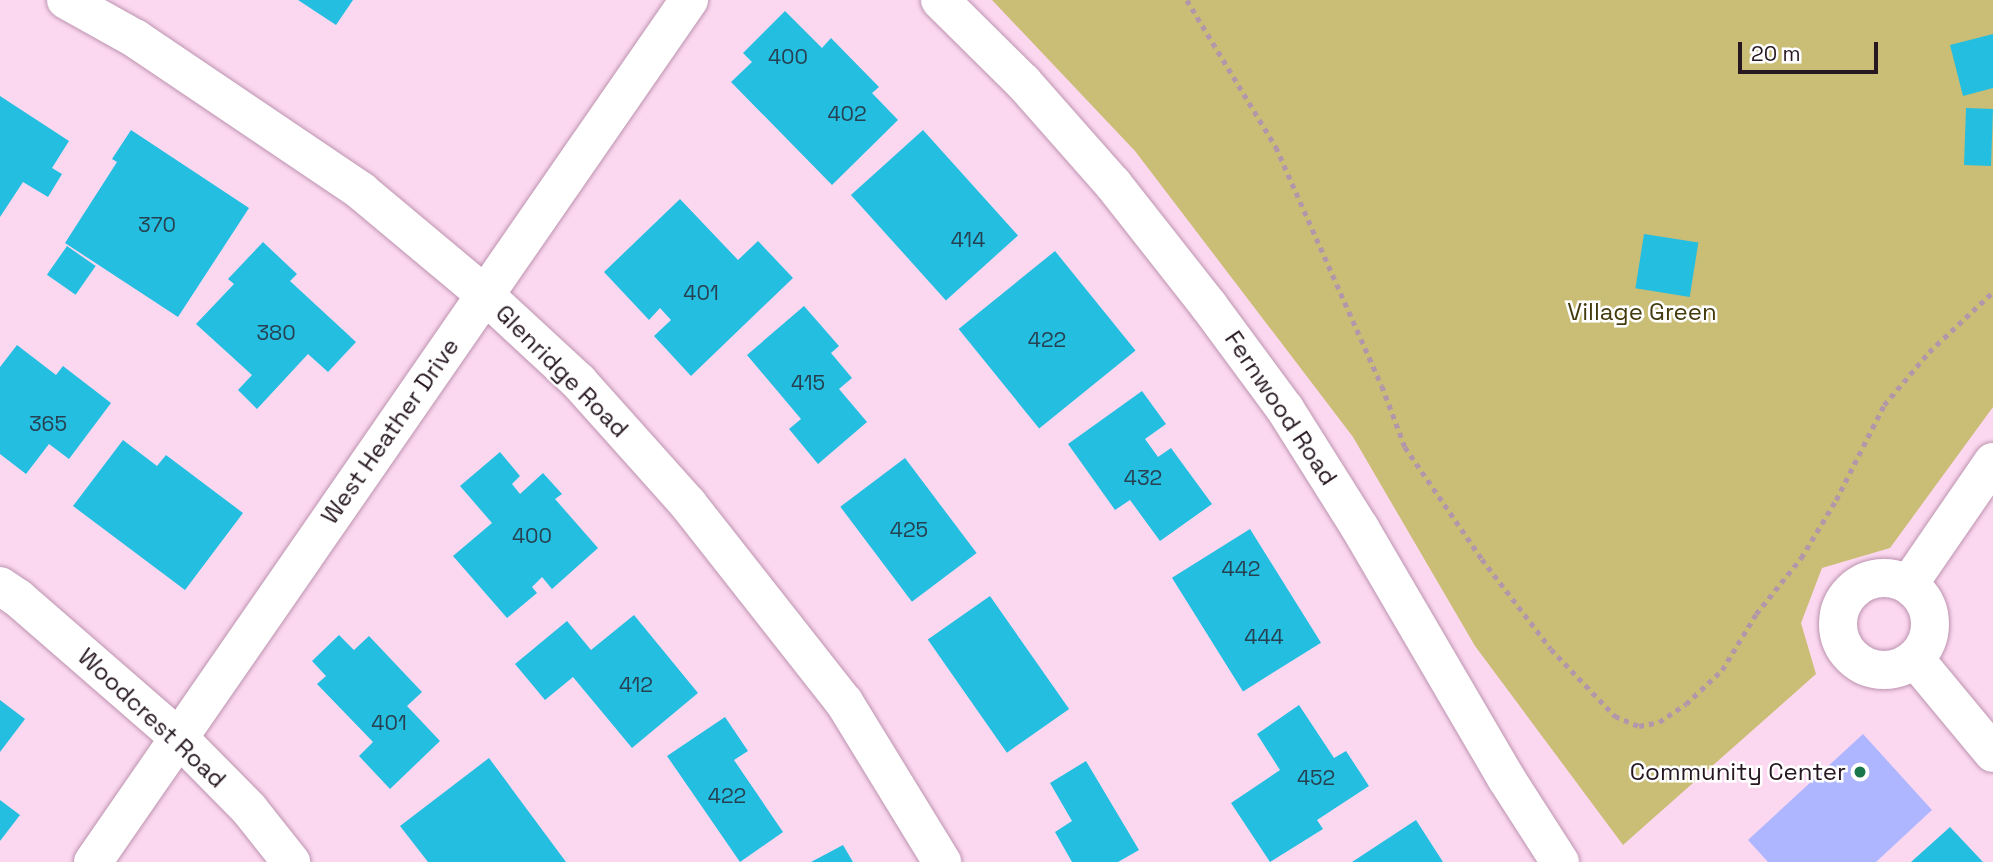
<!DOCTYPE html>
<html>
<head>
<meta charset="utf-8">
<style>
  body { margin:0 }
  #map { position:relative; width:1993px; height:862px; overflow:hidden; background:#fcd8f0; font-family:"Space Grotesk",sans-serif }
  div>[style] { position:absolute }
  .green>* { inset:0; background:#cabd76 }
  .water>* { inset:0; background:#adb6fe }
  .building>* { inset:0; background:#24bee1; transform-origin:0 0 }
  .path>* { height:4.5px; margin-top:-2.25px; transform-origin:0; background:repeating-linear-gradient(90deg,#b396a9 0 5px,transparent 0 10px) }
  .roads { filter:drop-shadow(0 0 2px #bc93af) drop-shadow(0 0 2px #bc93af) }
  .street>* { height:38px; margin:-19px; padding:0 19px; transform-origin:19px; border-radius:19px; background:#fff }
  .street>.ring { margin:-19px; padding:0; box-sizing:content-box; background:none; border:38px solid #fff; border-radius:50% }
  .dots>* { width:19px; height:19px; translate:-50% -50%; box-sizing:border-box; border:4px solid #fff; border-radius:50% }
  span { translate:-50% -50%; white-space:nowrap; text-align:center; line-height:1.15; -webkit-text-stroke:5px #fff; paint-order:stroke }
  .number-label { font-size:21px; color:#264151 }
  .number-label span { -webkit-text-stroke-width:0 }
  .park-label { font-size:24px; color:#433b0d }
  .street-label { font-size:24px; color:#261721 }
  .poi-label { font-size:24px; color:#261721 }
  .right { translate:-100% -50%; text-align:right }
  .scale { position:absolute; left:1738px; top:42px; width:140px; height:32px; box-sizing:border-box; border:4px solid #261721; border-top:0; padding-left:9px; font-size:21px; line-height:24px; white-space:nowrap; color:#261721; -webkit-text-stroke:5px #fff; paint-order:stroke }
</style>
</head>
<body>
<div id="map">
  <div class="green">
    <div style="clip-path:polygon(992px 0,1993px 0,1993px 407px,1890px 548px,1822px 568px,1801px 623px,1816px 674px,1623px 845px,1475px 646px,1353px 437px,1135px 151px)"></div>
  </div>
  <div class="water">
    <div style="clip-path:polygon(1863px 734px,1932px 810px,1876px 862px,1768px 862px,1748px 840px)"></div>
  </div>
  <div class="building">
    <div style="clip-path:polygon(298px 0,353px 0,336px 25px)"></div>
    <div style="clip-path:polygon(785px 11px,822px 48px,831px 38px,879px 87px,872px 93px,898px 120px,832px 185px,731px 82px,752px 62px,743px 53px)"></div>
    <div style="clip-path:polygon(1993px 34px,1993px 88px,1963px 96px,1950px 45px)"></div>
    <div style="clip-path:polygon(0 96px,69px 141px,52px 168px,62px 174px,48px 197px,23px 182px,0 217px)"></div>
    <div style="left:1966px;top:108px;width:27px;height:57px;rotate:2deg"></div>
    <div style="clip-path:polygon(131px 130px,249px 208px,178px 317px,65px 243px,117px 162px,112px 159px)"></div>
    <div style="left:923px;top:130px;width:142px;height:97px;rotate:48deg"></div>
    <div style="clip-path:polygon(680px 199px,738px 260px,758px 241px,793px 278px,691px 376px,654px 336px,671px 320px,660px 308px,649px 320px,604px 272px)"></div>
    <div style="left:1644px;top:234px;width:55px;height:55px;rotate:9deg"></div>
    <div style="clip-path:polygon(263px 242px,297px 274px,290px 281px,356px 342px,328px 372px,308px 354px,257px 409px,238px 390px,252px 375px,196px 324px,234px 284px,228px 279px)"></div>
    <div style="left:67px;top:246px;width:35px;height:35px;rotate:35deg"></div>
    <div style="left:1055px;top:251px;width:128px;height:124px;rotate:51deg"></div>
    <div style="clip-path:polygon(804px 306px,839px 346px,831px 353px,852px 378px,839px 389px,867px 422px,818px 464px,789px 429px,801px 419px,747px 355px)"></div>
    <div style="clip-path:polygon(17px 345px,56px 375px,63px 366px,111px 403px,69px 459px,49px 444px,26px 474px,0 454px,0 367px)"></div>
    <div style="clip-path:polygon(1142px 391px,1166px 424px,1145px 439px,1158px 457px,1171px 448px,1212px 504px,1160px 541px,1130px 500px,1115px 510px,1068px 444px)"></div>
    <div style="clip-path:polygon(123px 440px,157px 466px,166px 455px,243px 513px,185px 590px,73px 506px)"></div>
    <div style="clip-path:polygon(500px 452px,520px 476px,512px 484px,520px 494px,543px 473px,562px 494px,555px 499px,598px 548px,552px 589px,542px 577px,532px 587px,537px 593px,507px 618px,453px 556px,492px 523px,460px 486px)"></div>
    <div style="left:905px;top:458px;width:119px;height:81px;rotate:53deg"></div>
    <div style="left:1250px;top:529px;width:134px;height:92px;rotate:58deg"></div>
    <div style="left:990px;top:596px;width:138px;height:76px;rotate:55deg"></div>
    <div style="clip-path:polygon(634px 615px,698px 693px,632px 748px,573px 677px,545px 700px,515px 664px,567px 621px,591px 650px)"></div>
    <div style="clip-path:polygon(339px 635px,354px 650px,369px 636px,422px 692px,407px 706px,440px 741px,390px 789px,359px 756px,373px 742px,317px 684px,326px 676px,312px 661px)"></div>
    <div style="clip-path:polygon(0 700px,25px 719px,0 752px)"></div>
    <div style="clip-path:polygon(1299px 705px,1334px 758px,1346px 751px,1369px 786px,1317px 820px,1323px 829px,1270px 862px,1231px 803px,1280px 770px,1257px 734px)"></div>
    <div style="clip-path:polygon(725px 717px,748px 751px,734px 760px,783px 832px,740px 862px,667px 756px)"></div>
    <div style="clip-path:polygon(489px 758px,566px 862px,428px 862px,400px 826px)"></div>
    <div style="clip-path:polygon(1086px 761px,1139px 850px,1118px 862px,1072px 862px,1055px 832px,1072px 821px,1050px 783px)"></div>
    <div style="clip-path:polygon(0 800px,20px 815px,0 841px)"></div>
    <div style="clip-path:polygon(1416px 820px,1443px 862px,1352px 862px)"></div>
    <div style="clip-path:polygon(1950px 827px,1983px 862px,1911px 862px)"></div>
    <div style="clip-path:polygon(843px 845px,853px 862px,811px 862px)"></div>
  </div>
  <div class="path">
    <div style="left:1187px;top:0;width:172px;rotate:58.8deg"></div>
    <div style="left:1276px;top:147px;width:261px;rotate:66.1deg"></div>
    <div style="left:1382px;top:386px;width:65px;rotate:69.3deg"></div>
    <div style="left:1405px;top:447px;width:136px;rotate:55.5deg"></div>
    <div style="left:1482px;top:559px;width:113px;rotate:52.5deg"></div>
    <div style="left:1551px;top:649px;width:93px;rotate:46.3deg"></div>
    <div style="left:1615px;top:716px;width:26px;rotate:23deg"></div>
    <div style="left:1639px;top:726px;width:20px;rotate:-11deg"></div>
    <div style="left:1659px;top:722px;width:32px;rotate:-34deg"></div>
    <div style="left:1686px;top:704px;width:50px;rotate:-43.4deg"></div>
    <div style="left:1722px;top:670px;width:66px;rotate:-58.7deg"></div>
    <div style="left:1756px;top:614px;width:72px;rotate:-51.2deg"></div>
    <div style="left:1801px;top:558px;width:68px;rotate:-58.9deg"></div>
    <div style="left:1836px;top:500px;width:106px;rotate:-63.2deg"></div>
    <div style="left:1884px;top:405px;width:70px;rotate:-49.7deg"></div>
    <div style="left:1929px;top:352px;width:88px;rotate:-43.2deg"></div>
  </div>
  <div class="roads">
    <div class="street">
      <div style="left:66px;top:0;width:80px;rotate:29.1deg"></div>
      <div style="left:136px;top:39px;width:272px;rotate:34deg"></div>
      <div style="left:361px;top:191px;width:160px;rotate:39.9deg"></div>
      <div style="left:484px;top:294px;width:129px;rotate:42.8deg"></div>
      <div style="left:579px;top:382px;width:164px;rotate:48.2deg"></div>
      <div style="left:688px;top:504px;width:252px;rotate:51.8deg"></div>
      <div style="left:844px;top:702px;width:188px;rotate:58.5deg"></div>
      <div style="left:940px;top:0;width:117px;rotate:44.7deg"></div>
      <div style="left:1023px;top:82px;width:136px;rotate:48.6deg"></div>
      <div style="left:1113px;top:184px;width:155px;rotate:51.8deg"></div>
      <div style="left:1209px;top:306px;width:128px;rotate:53.6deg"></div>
      <div style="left:1285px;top:409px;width:141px;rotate:57.8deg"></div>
      <div style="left:1360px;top:528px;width:290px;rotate:59.7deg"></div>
      <div style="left:1506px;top:778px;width:100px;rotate:57.3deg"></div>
      <div class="ring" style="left:1838px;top:578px;width:54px;height:54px"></div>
      <div style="left:1909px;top:584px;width:148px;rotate:-55.5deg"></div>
      <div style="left:0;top:586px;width:22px;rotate:34deg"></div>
      <div style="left:18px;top:598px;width:213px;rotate:41deg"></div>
      <div style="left:179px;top:738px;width:100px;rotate:45.4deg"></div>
      <div style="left:249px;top:809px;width:68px;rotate:51.6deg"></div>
      <div style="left:1915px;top:659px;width:122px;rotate:50.3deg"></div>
      <div style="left:93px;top:862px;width:1048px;rotate:-55.34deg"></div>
    </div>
  </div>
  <div class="dots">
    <div style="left:1860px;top:772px;background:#19774d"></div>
  </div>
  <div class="number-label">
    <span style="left:788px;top:57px">400</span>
    <span style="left:847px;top:114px">402</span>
    <span style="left:157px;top:225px">370</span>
    <span style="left:968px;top:240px">414</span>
    <span style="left:701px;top:293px">401</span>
    <span style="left:276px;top:333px">380</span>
    <span style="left:1047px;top:340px">422</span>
    <span style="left:808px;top:383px">415</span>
    <span style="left:48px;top:424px">365</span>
    <span style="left:1143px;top:478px">432</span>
    <span style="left:909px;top:530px">425</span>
    <span style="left:532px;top:536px">400</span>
    <span style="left:1241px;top:569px">442</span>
    <span style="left:1264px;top:637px">444</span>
    <span style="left:636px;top:685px">412</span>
    <span style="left:389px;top:723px">401</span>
    <span style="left:1316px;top:778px">452</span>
    <span style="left:727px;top:796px">422</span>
  </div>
  <div class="park-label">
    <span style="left:1642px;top:312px">Village Green</span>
  </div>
  <div class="street-label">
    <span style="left:562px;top:371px;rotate:45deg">Glenridge Road</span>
    <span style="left:1281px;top:408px;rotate:56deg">Fernwood Road</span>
    <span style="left:390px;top:431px;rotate:-55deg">West Heather Drive</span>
    <span style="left:152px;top:718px;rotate:43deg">Woodcrest Road</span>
  </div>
  <div class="poi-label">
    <span class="right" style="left:1846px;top:772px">Community Center</span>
  </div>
  <div class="scale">20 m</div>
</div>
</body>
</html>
